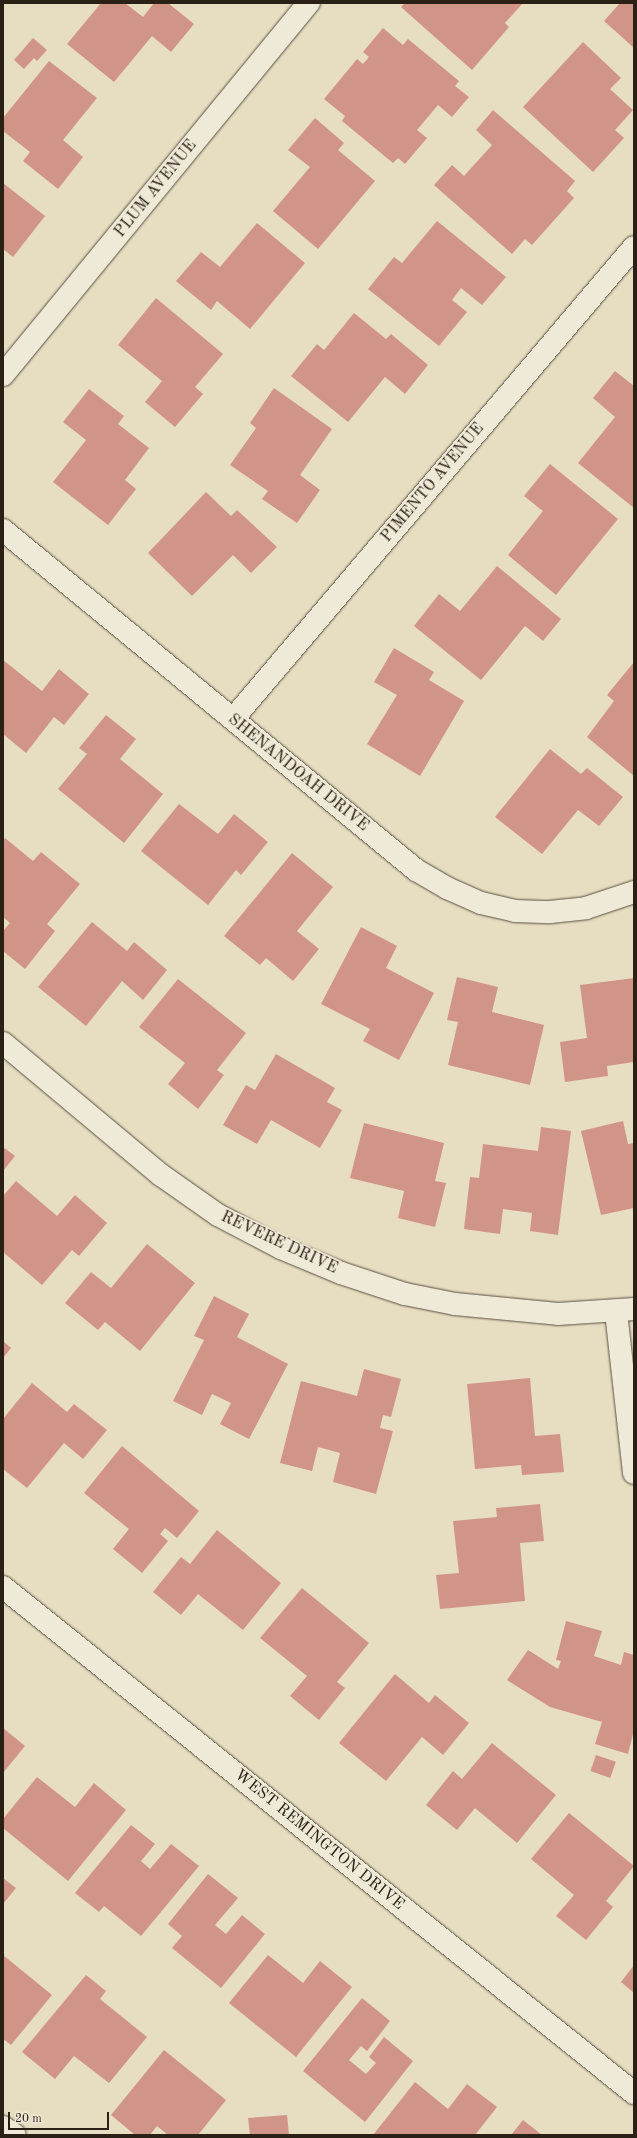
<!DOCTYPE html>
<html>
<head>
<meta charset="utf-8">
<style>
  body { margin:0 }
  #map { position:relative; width:637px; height:2138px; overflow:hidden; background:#e7ddc1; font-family:"Old Standard TT",serif }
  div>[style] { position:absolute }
  .building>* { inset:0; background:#d19587; transform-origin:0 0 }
  .roads { filter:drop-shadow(0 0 1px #594f40) drop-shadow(0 0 1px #594f40) }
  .minor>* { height:22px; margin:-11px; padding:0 11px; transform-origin:11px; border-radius:11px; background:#efe9d7 }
  .tertiary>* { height:22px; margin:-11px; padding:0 11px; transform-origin:11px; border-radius:11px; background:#efe9d7 }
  span { translate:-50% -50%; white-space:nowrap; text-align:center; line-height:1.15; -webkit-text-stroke:3.5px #efe9d7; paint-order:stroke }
  .street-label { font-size:16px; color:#2a2015 }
  .frame { position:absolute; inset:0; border:4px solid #2a2015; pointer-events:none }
  .scale { position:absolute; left:8px; top:2112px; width:101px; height:18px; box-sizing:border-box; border:2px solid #2a2015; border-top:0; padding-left:5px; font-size:12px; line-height:14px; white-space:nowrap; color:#2a2015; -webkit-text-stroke:3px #efe9d7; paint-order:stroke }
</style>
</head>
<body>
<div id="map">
  <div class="building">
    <div style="clip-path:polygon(101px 3px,125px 3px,143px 17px,154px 3px,168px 3px,194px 24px,171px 52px,152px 36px,114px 82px,67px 44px)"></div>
    <div style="clip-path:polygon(405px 3px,523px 3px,505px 23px,509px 27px,472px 70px,401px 7px)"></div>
    <div style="clip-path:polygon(620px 3px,634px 3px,634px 48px,604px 21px)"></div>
    <div style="clip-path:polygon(383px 28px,403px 45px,408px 39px,459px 81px,455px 86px,469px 97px,452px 117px,438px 105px,417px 130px,427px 138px,405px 164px,398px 158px,393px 163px,342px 121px,345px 116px,324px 99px,357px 59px,363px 64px,369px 57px,363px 52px)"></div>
    <div style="clip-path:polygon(33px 38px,47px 50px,37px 61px,34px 58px,24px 69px,14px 60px)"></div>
    <div style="clip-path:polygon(583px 42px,621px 78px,610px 89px,633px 110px,615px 130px,624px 138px,593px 172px,523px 107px)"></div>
    <div style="clip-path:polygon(49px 61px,97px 98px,63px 140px,83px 157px,58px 189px,23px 161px,30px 152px,3px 131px,3px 118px)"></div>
    <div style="clip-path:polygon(493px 110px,575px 181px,567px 191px,574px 198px,532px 245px,525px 239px,512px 254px,434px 185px,452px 165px,464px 176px,492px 145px,476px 130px)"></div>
    <div style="clip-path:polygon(315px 118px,344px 143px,338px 150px,375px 181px,318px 249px,273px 211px,310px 167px,288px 150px)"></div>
    <div style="clip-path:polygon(3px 183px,45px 216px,13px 257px,3px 249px)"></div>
    <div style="clip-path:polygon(437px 221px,506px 277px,482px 305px,461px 288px,452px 300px,467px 312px,439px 346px,368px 289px,394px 257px,402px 263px)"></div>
    <div style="clip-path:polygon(257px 223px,305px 263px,250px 329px,217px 301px,211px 310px,176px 281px,201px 252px,220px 267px)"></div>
    <div style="clip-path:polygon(156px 298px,223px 354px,195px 387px,203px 394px,175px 427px,145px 402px,162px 381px,118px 345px)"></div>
    <div style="clip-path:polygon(354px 313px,386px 339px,391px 334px,428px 365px,405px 394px,385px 377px,348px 422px,291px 376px,317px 344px,324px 350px)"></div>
    <div style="clip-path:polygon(615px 371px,634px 386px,634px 508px,578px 463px,615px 417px,593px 398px)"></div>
    <div style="clip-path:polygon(274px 388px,332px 429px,300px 475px,320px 490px,297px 523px,262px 499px,268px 491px,230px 465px,256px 428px,250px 423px)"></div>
    <div style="clip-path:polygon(89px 389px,124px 416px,118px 424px,149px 448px,125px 480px,136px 489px,108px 525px,53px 482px,86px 440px,63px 422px)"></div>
    <div style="clip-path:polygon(550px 464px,618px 519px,556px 595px,508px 555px,543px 511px,524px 496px)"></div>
    <div style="clip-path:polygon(206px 492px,231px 516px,237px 510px,277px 547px,251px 573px,233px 555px,192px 596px,148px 553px)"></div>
    <div style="clip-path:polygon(497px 566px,561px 619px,543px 641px,525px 626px,481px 680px,414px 626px,439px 594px,460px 611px)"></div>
    <div style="clip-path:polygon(394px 648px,434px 672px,429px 680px,464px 701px,420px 776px,367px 744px,397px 695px,374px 682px)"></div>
    <div style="clip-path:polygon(3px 660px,42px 691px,59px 669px,89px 694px,64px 725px,54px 717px,26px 753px,3px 734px)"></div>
    <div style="clip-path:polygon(634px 662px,634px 776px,587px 737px,614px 701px,607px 695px)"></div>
    <div style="clip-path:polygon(106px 715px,136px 739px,120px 759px,163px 794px,124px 843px,58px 789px,87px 754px,79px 748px)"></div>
    <div style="clip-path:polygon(550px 749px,581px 774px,587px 768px,623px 797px,599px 826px,578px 810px,542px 854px,495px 817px)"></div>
    <div style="clip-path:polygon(179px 804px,218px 834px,234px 814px,268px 842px,241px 875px,236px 870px,208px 905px,141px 851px)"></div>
    <div style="clip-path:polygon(5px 838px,33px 861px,41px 852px,80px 884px,47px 924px,55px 931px,25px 969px,3px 951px,3px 931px,10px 923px,3px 917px,3px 841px)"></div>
    <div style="clip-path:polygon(292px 853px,333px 887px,297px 931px,319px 949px,293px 981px,266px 958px,260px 965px,224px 936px)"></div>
    <div style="clip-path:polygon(92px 922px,127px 951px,134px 942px,167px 970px,143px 1000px,122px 981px,86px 1026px,38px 987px)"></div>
    <div style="clip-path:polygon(361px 927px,397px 946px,386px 968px,434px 993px,399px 1060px,363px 1041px,370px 1029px,321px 1004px)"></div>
    <div style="clip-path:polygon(457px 977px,498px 987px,492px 1012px,544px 1025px,530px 1085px,448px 1065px,458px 1022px,447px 1020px)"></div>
    <div style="clip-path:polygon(634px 978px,634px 1062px,607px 1066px,608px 1076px,565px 1082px,560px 1042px,587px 1038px,580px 985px)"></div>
    <div style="clip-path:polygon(178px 979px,246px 1033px,217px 1070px,224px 1075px,198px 1109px,168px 1084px,185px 1063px,139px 1027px)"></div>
    <div style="clip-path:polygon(276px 1054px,335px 1088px,327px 1102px,342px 1110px,320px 1148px,271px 1120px,257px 1144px,223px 1125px,246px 1085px,255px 1090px)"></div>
    <div style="clip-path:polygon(623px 1121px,628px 1144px,634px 1143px,634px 1208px,601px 1215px,581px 1131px)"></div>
    <div style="clip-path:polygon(364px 1123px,444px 1143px,435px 1181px,446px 1183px,435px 1227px,398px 1218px,404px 1191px,350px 1178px)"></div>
    <div style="clip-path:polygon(541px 1127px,571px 1131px,558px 1235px,530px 1231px,532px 1213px,503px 1209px,500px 1234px,464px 1229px,470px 1177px,479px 1178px,483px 1144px,538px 1151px)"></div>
    <div style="clip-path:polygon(3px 1147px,15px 1156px,3px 1171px)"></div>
    <div style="clip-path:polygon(16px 1181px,57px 1216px,75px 1195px,107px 1223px,79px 1256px,72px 1250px,42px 1285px,3px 1252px,3px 1196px)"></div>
    <div style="clip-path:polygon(147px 1244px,195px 1283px,140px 1351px,105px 1322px,98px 1330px,65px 1303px,91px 1272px,111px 1288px)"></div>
    <div style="clip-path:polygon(214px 1296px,249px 1314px,237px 1337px,288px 1364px,249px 1439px,220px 1424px,231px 1403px,212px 1394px,202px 1415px,173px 1401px,204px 1340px,194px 1336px)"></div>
    <div style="clip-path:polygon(3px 1341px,11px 1348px,3px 1358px)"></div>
    <div style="clip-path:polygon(364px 1369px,401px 1379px,391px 1417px,383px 1415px,380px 1428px,393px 1431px,376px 1494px,333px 1482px,340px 1453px,318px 1447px,312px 1471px,280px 1463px,301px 1381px,357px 1396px)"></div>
    <div style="clip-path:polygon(530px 1378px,535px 1436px,560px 1434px,564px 1472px,522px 1475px,521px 1465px,475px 1469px,467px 1384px)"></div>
    <div style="clip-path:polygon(32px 1383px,67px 1412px,74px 1404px,107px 1430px,83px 1459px,64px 1443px,27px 1488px,3px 1469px,3px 1419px)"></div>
    <div style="clip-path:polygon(122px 1446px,199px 1511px,177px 1538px,165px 1528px,160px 1534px,168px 1541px,142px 1573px,113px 1549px,129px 1529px,84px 1493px)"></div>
    <div style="clip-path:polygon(540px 1504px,544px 1541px,520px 1543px,525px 1601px,440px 1609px,436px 1575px,459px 1573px,453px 1521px,497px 1517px,496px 1508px)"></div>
    <div style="clip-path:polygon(217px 1530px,281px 1583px,243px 1630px,198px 1594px,181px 1615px,153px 1592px,181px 1557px,190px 1564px)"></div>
    <div style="clip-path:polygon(302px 1588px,369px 1643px,337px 1682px,345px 1688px,319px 1720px,290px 1696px,307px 1676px,260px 1638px)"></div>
    <div style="clip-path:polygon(566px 1621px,602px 1631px,594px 1656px,621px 1665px,624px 1652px,634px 1655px,634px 1730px,628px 1754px,595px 1744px,602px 1722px,550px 1707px,507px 1680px,528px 1650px,558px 1669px,561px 1661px,556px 1660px)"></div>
    <div style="clip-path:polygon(395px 1674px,429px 1703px,435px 1695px,469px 1723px,443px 1755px,422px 1737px,386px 1781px,339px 1743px)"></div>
    <div style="clip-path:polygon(3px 1728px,25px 1746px,3px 1773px)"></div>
    <div style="clip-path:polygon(492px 1743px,556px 1795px,517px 1843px,475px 1808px,457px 1830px,426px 1805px,453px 1771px,462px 1779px)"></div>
    <div style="left:596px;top:1755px;width:21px;height:17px;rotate:19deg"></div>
    <div style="clip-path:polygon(37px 1777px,75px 1807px,94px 1783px,126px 1810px,68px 1881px,3px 1828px,3px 1819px)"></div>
    <div style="clip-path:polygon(569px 1813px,634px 1866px,606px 1901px,613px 1907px,586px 1940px,556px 1916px,574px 1895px,531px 1859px)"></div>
    <div style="clip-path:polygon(131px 1825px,155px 1844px,141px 1861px,150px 1869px,171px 1844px,199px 1866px,141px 1936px,104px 1906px,99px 1912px,75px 1893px)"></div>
    <div style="clip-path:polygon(208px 1874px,238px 1898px,215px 1925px,226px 1934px,242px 1915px,265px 1934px,221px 1988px,172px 1948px,182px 1936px,168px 1924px)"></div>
    <div style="clip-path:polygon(3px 1878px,16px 1888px,3px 1904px)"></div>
    <div style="clip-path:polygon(3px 1955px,52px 1995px,11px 2045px,3px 2039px)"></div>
    <div style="clip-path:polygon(268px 1955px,303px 1983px,320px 1961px,352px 1987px,296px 2057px,229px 2003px)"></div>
    <div style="clip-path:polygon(634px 1965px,634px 1993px,621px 1982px)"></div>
    <div style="clip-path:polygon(86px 1975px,106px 1991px,100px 1999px,147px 2037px,109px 2083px,74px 2056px,55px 2079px,22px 2052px)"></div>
    <div style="clip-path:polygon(362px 1998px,390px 2021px,367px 2051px,361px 2046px,349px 2060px,366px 2074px,376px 2063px,369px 2057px,384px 2037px,413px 2061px,365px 2122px,303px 2071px)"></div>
    <div style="clip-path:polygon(164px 2050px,226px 2100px,198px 2135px,168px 2135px,157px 2126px,150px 2135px,135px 2135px,111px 2115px)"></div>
    <div style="clip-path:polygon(415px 2082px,448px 2109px,467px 2084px,497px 2107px,475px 2135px,373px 2135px)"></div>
    <div style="clip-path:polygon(287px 2115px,289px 2135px,250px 2135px,248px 2118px)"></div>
    <div style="clip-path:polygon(523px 2120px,542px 2135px,511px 2135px)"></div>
  </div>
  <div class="roads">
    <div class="minor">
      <div style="left:3px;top:375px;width:482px;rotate:-50.6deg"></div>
      <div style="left:3px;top:530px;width:535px;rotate:39.46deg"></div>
      <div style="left:416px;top:870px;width:36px;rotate:30deg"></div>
      <div style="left:447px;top:888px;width:37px;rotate:24deg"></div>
      <div style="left:481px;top:903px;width:35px;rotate:13deg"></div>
      <div style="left:515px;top:911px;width:35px;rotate:2deg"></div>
      <div style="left:550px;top:912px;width:36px;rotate:-6deg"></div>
      <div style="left:586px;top:908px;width:51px;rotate:-18.4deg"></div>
      <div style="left:233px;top:719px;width:619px;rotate:-49.65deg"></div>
      <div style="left:3px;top:1043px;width:206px;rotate:39.9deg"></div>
      <div style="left:161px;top:1175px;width:70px;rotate:35.1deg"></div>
      <div style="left:218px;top:1215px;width:71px;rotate:27.6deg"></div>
      <div style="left:281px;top:1248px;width:65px;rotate:22.6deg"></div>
      <div style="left:341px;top:1273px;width:67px;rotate:18.2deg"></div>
      <div style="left:405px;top:1294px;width:51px;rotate:11.3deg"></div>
      <div style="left:455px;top:1304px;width:103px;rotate:5.5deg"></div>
      <div style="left:558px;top:1314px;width:76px;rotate:-3.8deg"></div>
      <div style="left:616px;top:1312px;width:162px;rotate:83.6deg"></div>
      <div style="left:3px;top:2127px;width:14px;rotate:34deg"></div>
    </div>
    <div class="tertiary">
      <div style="left:3px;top:1587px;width:809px;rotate:38.73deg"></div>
    </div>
  </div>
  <div class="street-label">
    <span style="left:156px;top:189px;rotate:-51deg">PLUM AVENUE</span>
    <span style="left:433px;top:483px;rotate:-50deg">PIMENTO AVENUE</span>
    <span style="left:298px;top:773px;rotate:39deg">SHENANDOAH DRIVE</span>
    <span style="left:279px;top:1243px;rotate:25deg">REVERE DRIVE</span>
    <span style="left:319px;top:1840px;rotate:39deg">WEST REMINGTON DRIVE</span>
  </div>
  <div class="frame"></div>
  <div class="scale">20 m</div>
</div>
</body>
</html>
